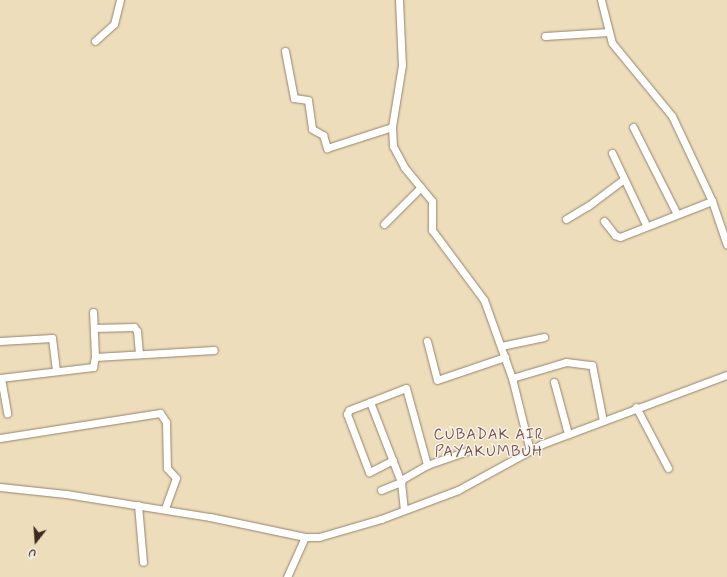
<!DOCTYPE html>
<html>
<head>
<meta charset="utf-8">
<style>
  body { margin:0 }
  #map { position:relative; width:727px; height:577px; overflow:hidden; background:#edb; font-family:Mynerve,sans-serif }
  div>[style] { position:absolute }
  .roads { filter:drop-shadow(0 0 1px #94846c) drop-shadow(0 0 1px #94846c) }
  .minor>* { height:7px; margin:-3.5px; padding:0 3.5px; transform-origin:3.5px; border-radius:3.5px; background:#fff }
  span { translate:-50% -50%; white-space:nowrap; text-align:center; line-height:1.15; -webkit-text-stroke:3px #f7f3e8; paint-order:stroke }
  .quarter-label { font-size:15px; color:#724f50; letter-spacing:1px }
  .north { position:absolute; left:16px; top:521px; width:40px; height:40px; -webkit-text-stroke:3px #f7f3e8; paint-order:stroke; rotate:197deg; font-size:11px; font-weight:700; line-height:16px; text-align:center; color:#3b2a1e }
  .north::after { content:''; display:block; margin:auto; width:14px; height:18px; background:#3b2a1e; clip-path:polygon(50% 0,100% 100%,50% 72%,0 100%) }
</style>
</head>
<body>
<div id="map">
  <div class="roads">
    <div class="minor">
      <div style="left:399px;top:0;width:65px;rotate:87.4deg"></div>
      <div style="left:402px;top:65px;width:63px;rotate:99.2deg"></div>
      <div style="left:392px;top:127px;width:19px;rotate:87deg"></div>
      <div style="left:393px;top:146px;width:24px;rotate:62deg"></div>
      <div style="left:404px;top:167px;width:44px;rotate:50.5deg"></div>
      <div style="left:432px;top:201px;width:29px;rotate:90deg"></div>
      <div style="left:432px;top:230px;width:87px;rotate:53.4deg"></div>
      <div style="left:484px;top:300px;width:83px;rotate:70.3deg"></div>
      <div style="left:512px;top:378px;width:75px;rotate:76.1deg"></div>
      <div style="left:601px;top:0;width:44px;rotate:75.7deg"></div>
      <div style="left:612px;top:43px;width:94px;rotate:50.6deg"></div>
      <div style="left:672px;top:116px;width:94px;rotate:64.8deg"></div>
      <div style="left:712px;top:201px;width:46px;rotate:71.2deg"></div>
      <div style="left:545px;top:36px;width:64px;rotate:-3.6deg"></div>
      <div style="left:95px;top:41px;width:25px;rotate:-42deg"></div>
      <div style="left:114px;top:24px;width:25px;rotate:-76deg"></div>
      <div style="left:285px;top:51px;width:48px;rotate:79.2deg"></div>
      <div style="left:294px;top:98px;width:14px;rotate:8deg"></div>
      <div style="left:308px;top:100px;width:29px;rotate:82deg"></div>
      <div style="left:312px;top:129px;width:13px;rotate:29deg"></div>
      <div style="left:323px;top:135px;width:14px;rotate:73deg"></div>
      <div style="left:327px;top:148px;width:68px;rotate:-17.9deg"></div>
      <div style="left:633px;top:127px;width:97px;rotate:63.2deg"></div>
      <div style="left:612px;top:153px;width:80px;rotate:64.7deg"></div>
      <div style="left:566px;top:219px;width:26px;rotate:-31deg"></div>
      <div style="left:588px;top:206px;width:45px;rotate:-36.9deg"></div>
      <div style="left:604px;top:221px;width:18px;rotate:52deg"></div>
      <div style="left:615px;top:235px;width:5px;rotate:22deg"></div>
      <div style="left:620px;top:237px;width:99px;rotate:-21.4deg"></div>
      <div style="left:384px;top:224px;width:52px;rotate:-45deg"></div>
      <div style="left:94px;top:328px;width:40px;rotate:-1.4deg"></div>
      <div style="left:134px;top:327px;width:5px;rotate:53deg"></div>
      <div style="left:137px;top:331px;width:23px;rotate:85deg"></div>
      <div style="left:0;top:341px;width:52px;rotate:-3.3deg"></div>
      <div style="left:52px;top:338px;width:33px;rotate:83deg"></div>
      <div style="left:427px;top:341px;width:40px;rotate:75.6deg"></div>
      <div style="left:437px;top:380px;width:72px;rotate:-18.7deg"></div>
      <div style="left:501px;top:346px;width:44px;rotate:-11.8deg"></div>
      <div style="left:95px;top:357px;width:119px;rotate:-3.4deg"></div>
      <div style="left:0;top:378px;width:94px;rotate:-6.7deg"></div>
      <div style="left:93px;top:367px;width:10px;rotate:-79deg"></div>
      <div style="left:95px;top:357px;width:45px;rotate:-92.5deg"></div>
      <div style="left:1px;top:378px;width:36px;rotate:80deg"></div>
      <div style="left:512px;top:378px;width:56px;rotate:-16.5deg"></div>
      <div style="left:566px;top:362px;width:26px;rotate:7deg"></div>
      <div style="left:592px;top:365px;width:57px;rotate:78.9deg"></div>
      <div style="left:554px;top:382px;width:54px;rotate:74.9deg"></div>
      <div style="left:370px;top:402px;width:86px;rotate:68.8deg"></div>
      <div style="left:401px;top:482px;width:28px;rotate:84deg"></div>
      <div style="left:636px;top:407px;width:69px;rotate:62.3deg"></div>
      <div style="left:0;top:438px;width:162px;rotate:-8.9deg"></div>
      <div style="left:160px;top:413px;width:11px;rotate:56deg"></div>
      <div style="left:166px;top:422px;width:46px;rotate:88.8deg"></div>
      <div style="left:167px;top:468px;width:13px;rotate:48deg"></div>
      <div style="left:176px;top:478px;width:33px;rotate:110deg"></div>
      <div style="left:393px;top:460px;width:27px;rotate:153deg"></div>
      <div style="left:369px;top:472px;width:62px;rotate:-110.8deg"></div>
      <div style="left:347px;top:414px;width:4px;rotate:-63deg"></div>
      <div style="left:349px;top:410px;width:61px;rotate:-21.1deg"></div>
      <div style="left:406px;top:388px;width:80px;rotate:74.7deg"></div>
      <div style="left:427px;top:465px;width:30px;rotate:150deg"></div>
      <div style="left:427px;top:465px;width:42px;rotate:-19.3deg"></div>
      <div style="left:0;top:487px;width:66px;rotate:6.1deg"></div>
      <div style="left:66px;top:494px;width:146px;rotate:9.1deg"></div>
      <div style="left:210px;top:517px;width:97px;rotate:11.9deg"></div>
      <div style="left:305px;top:537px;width:14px"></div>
      <div style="left:319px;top:537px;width:65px;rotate:-16.2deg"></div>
      <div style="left:381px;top:519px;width:82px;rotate:-20.6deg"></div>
      <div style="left:458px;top:490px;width:96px;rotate:-28.7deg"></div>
      <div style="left:542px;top:444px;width:197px;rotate:-20.5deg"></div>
      <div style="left:381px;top:490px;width:22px;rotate:-22deg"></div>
      <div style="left:138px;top:505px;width:57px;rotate:85deg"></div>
      <div style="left:287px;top:577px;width:44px;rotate:-65.8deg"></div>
    </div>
  </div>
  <div class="quarter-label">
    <span style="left:489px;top:444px">CUBADAK AIR<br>PAYAKUMBUH</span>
  </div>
  <div class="north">U</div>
</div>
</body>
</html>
